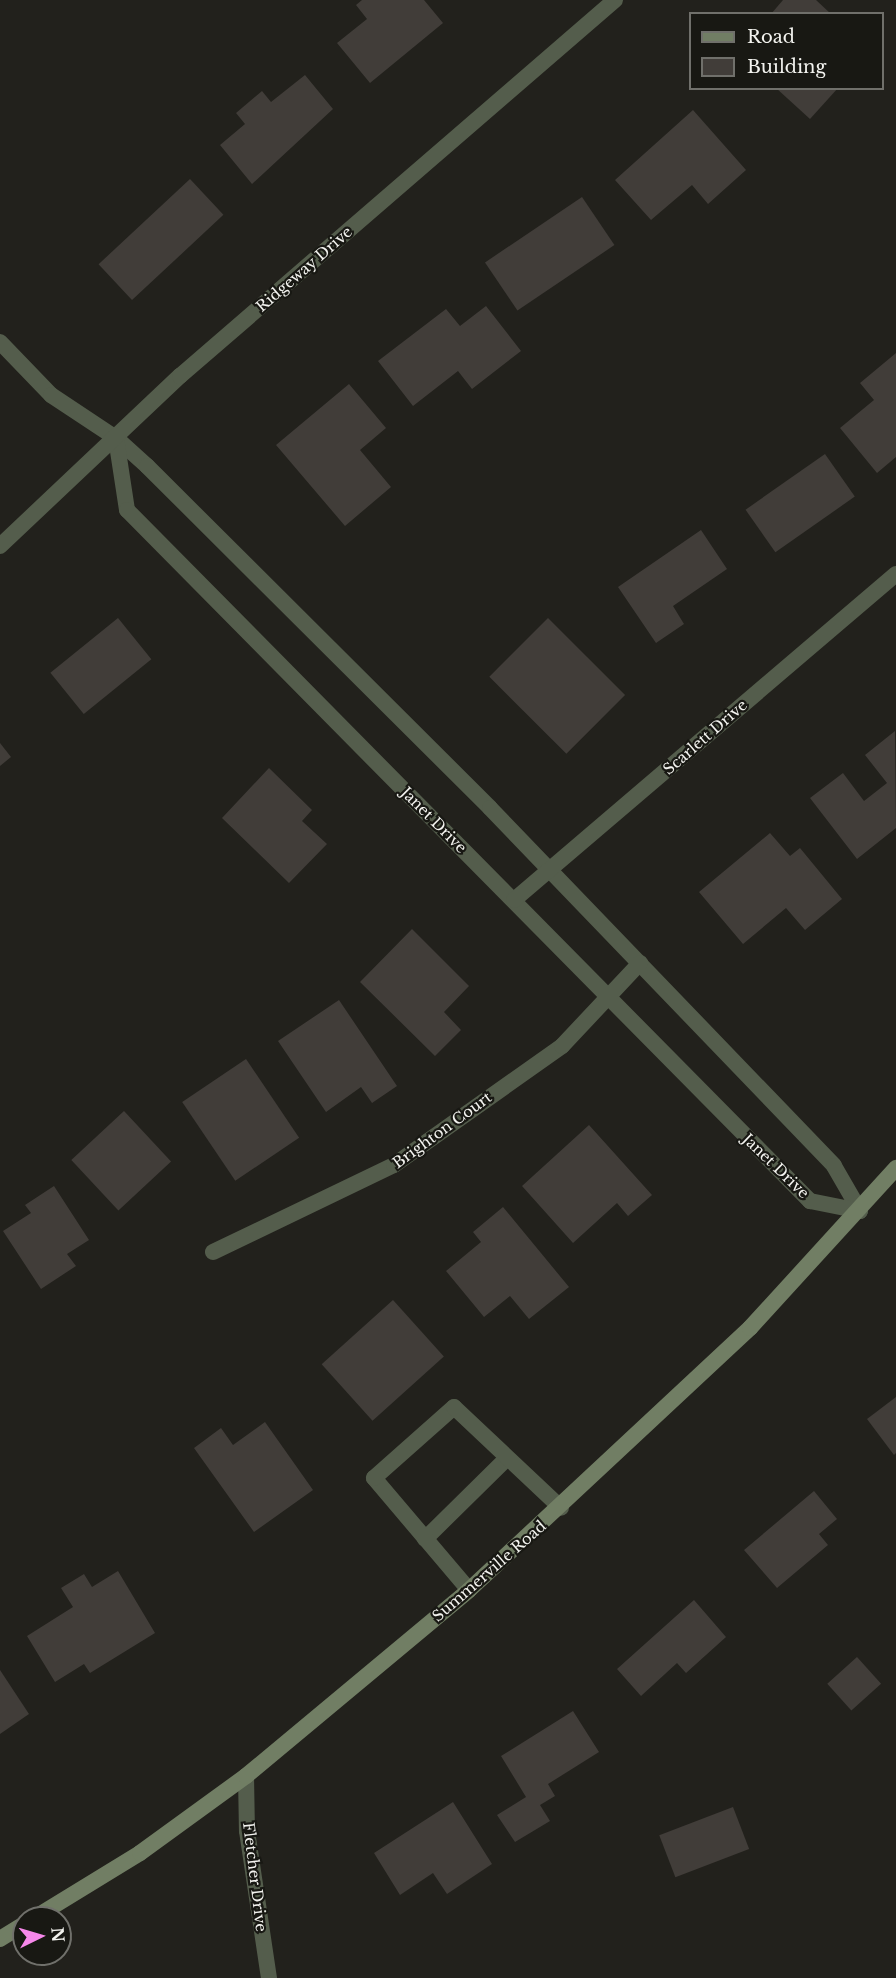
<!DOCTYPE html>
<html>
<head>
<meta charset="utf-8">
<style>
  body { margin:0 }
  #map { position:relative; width:896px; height:1978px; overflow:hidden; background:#22211c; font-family:"Libre Baskerville",serif }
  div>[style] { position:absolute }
  .building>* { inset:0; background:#413d39; transform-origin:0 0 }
  .service>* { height:16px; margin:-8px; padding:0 8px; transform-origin:8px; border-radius:8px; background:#545d4c }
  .minor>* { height:16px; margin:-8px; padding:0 8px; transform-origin:8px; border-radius:8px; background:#545d4c }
  .secondary>* { height:16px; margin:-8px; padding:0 8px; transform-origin:8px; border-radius:8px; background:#717e64 }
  span { translate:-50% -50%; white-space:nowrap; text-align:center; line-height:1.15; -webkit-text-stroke:4.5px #181813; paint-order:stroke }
  .street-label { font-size:15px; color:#f3f3ef }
  .legend { position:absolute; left:689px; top:12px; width:195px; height:78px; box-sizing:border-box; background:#181813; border:2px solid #70706b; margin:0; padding:8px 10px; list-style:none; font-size:18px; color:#f3f3ef }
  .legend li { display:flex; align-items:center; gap:12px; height:30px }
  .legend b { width:30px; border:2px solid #70706b }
  .north { position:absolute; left:12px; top:1906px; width:60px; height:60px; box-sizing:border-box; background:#181813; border:2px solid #70706b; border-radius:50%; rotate:85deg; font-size:16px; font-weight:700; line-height:24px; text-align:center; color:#f3f3ef }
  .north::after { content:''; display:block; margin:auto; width:21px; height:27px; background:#f788eb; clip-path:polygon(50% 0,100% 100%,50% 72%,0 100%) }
</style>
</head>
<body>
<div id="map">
  <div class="building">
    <div style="clip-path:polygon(362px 0,424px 0,443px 23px,370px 83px,337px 43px,367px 19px,356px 5px)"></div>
    <div style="clip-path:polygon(783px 0,816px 0,831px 14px,771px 14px)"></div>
    <div style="clip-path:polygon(305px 75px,333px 109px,252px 184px,220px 145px,245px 124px,236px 113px,262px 91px,271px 102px)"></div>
    <div style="clip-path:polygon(776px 88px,838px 88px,810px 119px)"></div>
    <div style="clip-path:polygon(693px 110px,746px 170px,708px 204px,692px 185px,651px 220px,615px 180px)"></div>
    <div style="left:190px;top:179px;width:49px;height:125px;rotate:47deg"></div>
    <div style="left:582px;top:197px;width:58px;height:117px;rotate:56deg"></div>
    <div style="clip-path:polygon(486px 306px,521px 351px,472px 389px,458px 371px,413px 406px,378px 361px,446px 309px,460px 326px)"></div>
    <div style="clip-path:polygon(896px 353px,896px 457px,877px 473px,840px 428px,874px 400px,860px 383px)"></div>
    <div style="clip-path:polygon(349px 384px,386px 428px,360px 450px,391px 487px,345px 526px,276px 445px)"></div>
    <div style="left:825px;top:454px;width:52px;height:97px;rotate:55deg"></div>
    <div style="clip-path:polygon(701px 530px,727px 569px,673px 606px,684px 624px,656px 643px,618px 587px)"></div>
    <div style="left:118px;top:618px;width:53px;height:87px;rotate:51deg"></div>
    <div style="left:548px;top:618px;width:109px;height:83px;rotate:45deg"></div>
    <div style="clip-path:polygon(895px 731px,896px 828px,857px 859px,810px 798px,843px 773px,864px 801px,887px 783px,865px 755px)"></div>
    <div style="clip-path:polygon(0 743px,11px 757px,0 766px)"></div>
    <div style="clip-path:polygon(269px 768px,312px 810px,302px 821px,327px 844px,289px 883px,222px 818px)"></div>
    <div style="clip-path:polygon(770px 833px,790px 856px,800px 848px,842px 899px,805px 930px,786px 908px,743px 944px,699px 892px)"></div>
    <div style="clip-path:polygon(412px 929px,469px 986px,444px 1012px,461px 1030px,435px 1056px,360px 982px)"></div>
    <div style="clip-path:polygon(339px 1000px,397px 1086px,372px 1103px,361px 1087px,326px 1112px,278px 1041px)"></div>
    <div style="left:246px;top:1059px;width:95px;height:77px;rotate:56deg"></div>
    <div style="left:124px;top:1111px;width:69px;height:72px;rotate:47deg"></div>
    <div style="clip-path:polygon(589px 1125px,652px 1195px,628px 1216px,617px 1203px,573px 1243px,522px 1186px)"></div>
    <div style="clip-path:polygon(54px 1186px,89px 1240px,67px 1254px,76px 1266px,41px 1289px,3px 1231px,31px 1213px,25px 1205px)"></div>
    <div style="clip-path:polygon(503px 1207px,569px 1287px,529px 1319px,510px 1296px,484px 1317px,446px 1271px,481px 1242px,473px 1232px)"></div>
    <div style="left:393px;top:1300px;width:76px;height:96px;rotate:48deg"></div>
    <div style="clip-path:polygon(896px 1397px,896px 1453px,894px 1455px,867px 1419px)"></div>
    <div style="clip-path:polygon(265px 1422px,313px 1490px,254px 1532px,194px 1448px,221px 1428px,233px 1445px)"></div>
    <div style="clip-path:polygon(814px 1491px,837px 1519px,819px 1534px,828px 1545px,777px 1588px,744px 1550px)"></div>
    <div style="clip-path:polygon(118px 1571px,155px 1633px,90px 1673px,84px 1664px,55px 1682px,27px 1636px,73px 1607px,61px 1588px,84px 1574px,92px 1587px)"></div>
    <div style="clip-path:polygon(694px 1600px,726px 1637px,686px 1673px,677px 1663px,641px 1696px,617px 1669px)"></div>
    <div style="left:857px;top:1657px;width:36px;height:40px;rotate:48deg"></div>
    <div style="clip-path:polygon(0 1670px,29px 1714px,0 1734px)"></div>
    <div style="clip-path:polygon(573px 1711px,599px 1752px,548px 1784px,555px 1796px,540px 1805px,550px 1821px,515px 1842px,497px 1815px,526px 1797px,501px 1756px)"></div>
    <div style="clip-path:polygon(453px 1802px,492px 1864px,447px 1894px,433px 1873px,400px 1895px,374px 1853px)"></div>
    <div style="left:733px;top:1807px;width:45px;height:79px;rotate:69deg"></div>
  </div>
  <div class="service">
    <div style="left:425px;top:1539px;width:115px;rotate:-44.6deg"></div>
    <div style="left:469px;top:1590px;width:147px;rotate:-130.3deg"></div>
    <div style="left:374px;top:1478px;width:107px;rotate:-41.6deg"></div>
    <div style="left:454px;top:1407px;width:147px;rotate:43.3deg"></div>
  </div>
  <div class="minor">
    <div style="left:0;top:342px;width:74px;rotate:46.1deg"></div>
    <div style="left:51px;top:395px;width:78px;rotate:33.5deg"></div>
    <div style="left:116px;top:438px;width:42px;rotate:42.1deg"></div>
    <div style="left:147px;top:466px;width:484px;rotate:44.9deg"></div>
    <div style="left:490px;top:808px;width:496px;rotate:46.1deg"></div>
    <div style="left:834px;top:1166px;width:52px;rotate:60deg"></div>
    <div style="left:116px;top:438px;width:73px;rotate:81.3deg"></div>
    <div style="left:127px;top:510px;width:972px;rotate:45.33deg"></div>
    <div style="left:810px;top:1201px;width:51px;rotate:11.3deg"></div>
    <div style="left:0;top:546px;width:248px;rotate:-43.4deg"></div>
    <div style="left:180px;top:376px;width:575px;rotate:-40.84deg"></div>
    <div style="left:514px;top:900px;width:502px;rotate:-40.48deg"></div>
    <div style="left:213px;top:1252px;width:201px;rotate:-25.7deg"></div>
    <div style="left:394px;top:1165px;width:206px;rotate:-35.3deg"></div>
    <div style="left:562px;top:1046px;width:114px;rotate:-46.8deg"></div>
    <div style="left:246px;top:1776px;width:55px;rotate:89deg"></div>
    <div style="left:247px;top:1831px;width:149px;rotate:81.5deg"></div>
  </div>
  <div class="secondary">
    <div style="left:34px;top:1918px;width:124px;rotate:-31.5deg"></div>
    <div style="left:140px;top:1853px;width:131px;rotate:-36deg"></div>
    <div style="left:246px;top:1776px;width:290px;rotate:-39.8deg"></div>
    <div style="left:469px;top:1590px;width:384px;rotate:-43deg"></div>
    <div style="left:750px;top:1328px;width:217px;rotate:-47.6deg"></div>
    <div style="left:0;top:1939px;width:28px;rotate:-32deg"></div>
  </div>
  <div class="street-label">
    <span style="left:304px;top:269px;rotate:-41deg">Ridgeway Drive</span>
    <span style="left:705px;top:737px;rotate:-41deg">Scarlett Drive</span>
    <span style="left:434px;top:820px;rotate:45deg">Janet Drive</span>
    <span style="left:442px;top:1130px;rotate:-36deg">Brighton Court</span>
    <span style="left:776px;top:1166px;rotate:44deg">Janet Drive</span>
    <span style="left:489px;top:1571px;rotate:-41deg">Summerville Road</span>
    <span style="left:255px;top:1877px;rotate:83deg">Fletcher Drive</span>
  </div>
  <ul class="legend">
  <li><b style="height:8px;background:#717e64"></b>Road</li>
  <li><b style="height:16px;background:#413d39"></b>Building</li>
  </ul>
  <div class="north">N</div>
</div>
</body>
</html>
